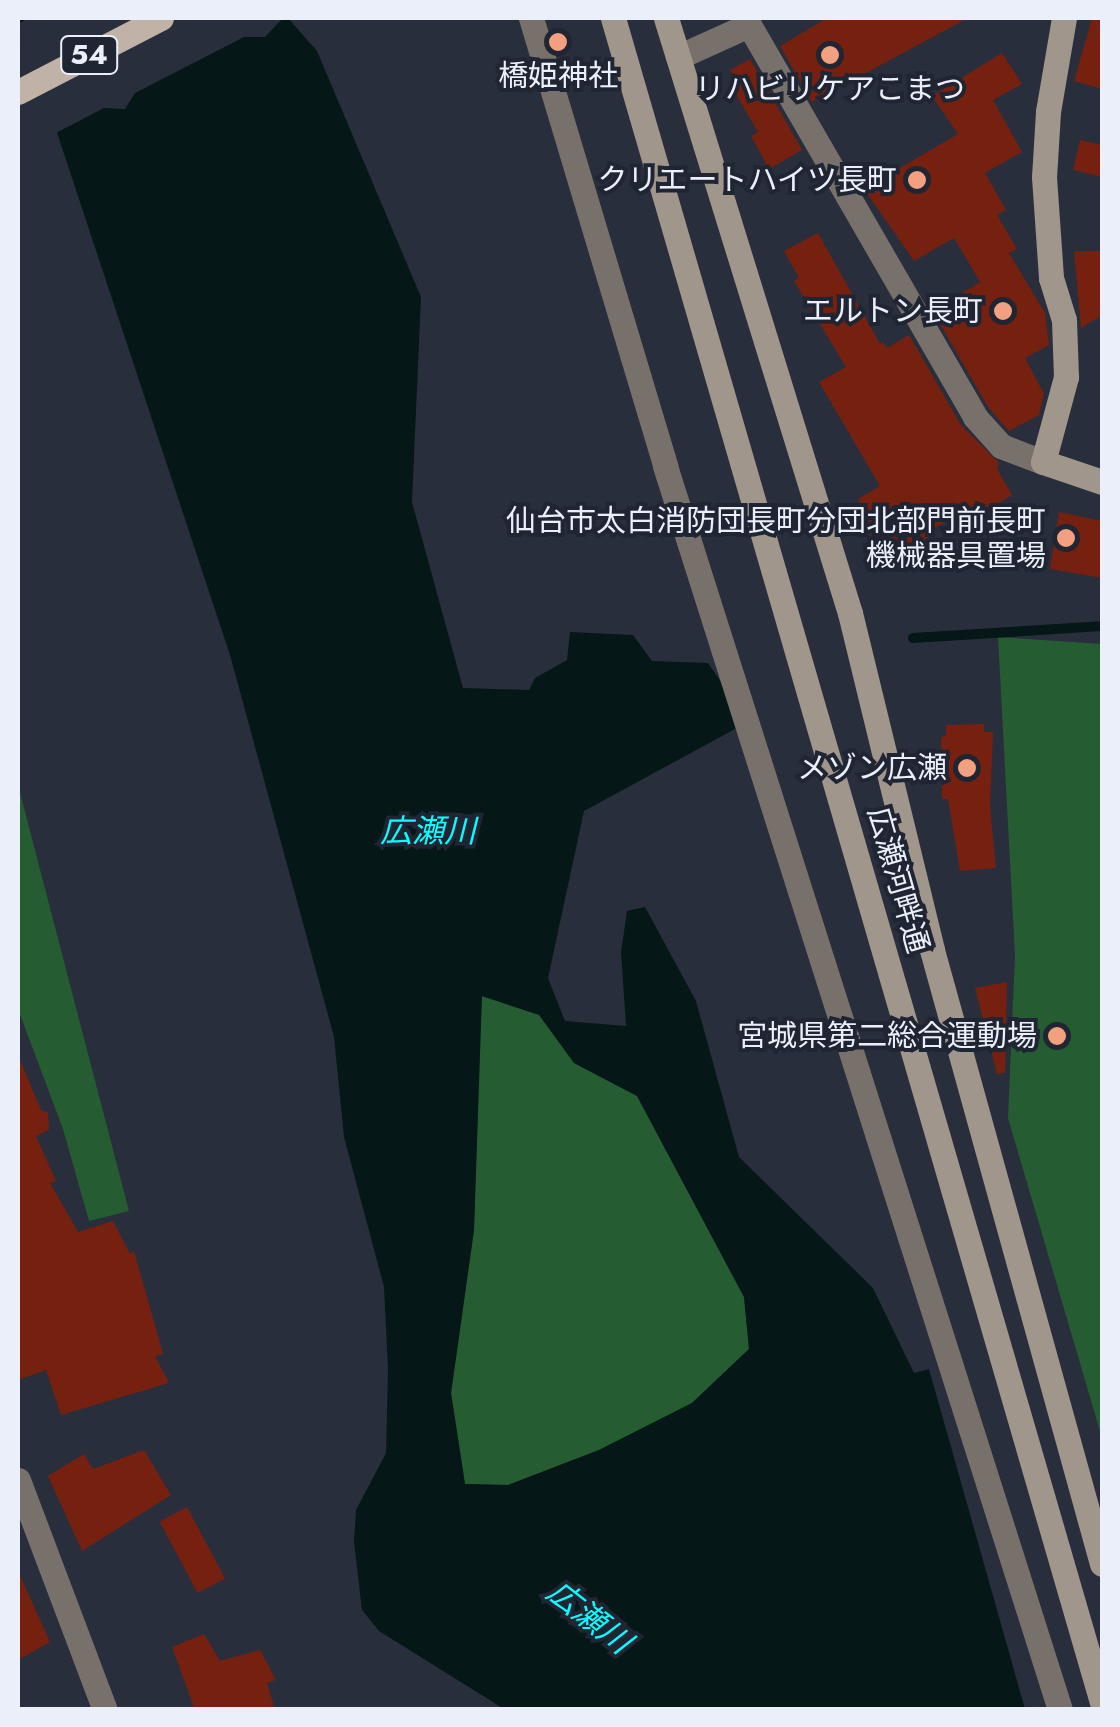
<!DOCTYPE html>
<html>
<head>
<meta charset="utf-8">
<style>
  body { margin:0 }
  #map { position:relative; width:1120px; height:1727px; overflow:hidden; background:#292e3d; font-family:Jost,"Noto Sans JP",sans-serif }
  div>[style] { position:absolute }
  .green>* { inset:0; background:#255c31 }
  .water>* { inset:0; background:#051717 }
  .pier>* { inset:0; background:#292e3d }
  .stream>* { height:10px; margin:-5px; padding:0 5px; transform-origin:5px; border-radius:5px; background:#051717 }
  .building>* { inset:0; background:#762010; transform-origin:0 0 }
  .street>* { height:25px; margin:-12.5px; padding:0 12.5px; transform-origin:12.5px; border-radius:12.5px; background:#78716b }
  .secondary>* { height:25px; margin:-12.5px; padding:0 12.5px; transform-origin:12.5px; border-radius:12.5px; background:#a1968c }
  .primary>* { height:25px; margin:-12.5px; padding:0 12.5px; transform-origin:12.5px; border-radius:12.5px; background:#c0b2a6 }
  .dots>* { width:28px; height:28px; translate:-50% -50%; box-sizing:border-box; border:5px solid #1f2533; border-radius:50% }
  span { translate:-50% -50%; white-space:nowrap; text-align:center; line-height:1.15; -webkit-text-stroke:8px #1f2533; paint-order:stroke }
  .shield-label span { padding:2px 8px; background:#1f2533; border:2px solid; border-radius:8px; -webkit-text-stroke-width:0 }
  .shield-label { font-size:28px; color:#ebeff9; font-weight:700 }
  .poi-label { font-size:30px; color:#ebeff9 }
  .right { translate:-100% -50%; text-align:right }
  .street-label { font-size:30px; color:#ebeff9 }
  .water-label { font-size:32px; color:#0cfcfd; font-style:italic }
  .frame { position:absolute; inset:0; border:20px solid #ebeff9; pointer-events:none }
</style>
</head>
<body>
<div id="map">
  <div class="green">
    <div style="clip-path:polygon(998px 637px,1102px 644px,1102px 1438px,1008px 1118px,1015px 955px)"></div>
    <div style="clip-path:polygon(18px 785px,129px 1211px,89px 1221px,63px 1129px,18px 1009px)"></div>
    <div style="clip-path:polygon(481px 996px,540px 1015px,574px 1063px,637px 1096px,744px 1297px,749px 1349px,692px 1403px,599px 1450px,508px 1485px,465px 1484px,451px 1393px,474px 1230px)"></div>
  </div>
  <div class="water">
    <div style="clip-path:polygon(evenodd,19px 18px,288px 18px,317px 51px,421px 297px,412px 502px,463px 688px,529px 690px,535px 678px,567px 660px,570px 632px,633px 635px,652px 661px,708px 663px,748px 722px,584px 811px,548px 978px,565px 1021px,626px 1026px,621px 952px,627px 911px,645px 907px,696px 1001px,739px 1157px,873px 1288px,914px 1373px,929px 1369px,1025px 1709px,504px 1709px,379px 1631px,362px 1610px,354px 1542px,356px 1510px,386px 1453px,388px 1369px,384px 1287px,344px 1137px,334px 1037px,230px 655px,19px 18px,482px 996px,539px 1015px,574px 1063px,637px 1096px,744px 1297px,749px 1349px,692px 1403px,599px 1450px,508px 1485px,465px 1484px,451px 1393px,474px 1230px,482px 996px)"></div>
  </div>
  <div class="pier">
    <div style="clip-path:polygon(29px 18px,283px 18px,265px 37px,244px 37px,135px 93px,125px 109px,104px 108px,54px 134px,18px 32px,18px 24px)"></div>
  </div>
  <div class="stream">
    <div style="left:913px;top:638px;width:189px;rotate:-3.6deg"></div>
  </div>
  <div class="building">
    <div style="clip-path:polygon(827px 18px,968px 18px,812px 102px,780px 46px)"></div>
    <div style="clip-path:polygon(1092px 18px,1102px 18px,1102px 89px,1074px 81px)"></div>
    <div style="clip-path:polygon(1002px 53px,1022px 84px,993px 100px,1022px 152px,985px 173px,1006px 210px,997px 215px,1017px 249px,1009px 253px,1045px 313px,1049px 345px,1025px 358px,1044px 394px,1039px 415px,1009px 431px,988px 407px,938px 320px,935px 310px,980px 282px,954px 238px,914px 261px,864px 189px,958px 134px,932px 96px)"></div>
    <div style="clip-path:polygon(750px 59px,802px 150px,769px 169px,751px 136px,758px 132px,730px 84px,736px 81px,730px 70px)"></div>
    <div style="clip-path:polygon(1080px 140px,1102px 145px,1102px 177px,1073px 170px)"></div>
    <div style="clip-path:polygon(818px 233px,880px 344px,883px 342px,887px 348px,909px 335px,961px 425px,999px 463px,997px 469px,1012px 495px,977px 516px,972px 507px,926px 533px,931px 542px,890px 566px,865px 525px,870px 521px,858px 499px,880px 486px,819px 382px,846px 367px,794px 281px,799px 278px,784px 251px)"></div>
    <div style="clip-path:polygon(1074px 251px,1102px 251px,1102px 315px,1081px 328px)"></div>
    <div style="clip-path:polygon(1059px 512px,1102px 521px,1102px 578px,1050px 569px)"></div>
    <div style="clip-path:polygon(984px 724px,984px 732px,993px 732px,990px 806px,996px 868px,960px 871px,948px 799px,942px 799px,941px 737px,946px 736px,946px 725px)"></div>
    <div style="clip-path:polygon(1007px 982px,1005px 1073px,997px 1074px,975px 988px)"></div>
    <div style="clip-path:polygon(18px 1055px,41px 1110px,48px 1113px,49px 1130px,36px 1136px,56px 1181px,50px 1183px,78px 1232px,113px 1221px,130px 1254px,134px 1251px,163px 1354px,155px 1356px,169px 1383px,61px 1415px,46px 1370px,18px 1380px)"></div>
    <div style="clip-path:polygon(144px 1450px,171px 1495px,82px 1551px,48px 1476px,84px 1454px,93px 1469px)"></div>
    <div style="left:187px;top:1507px;width:81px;height:31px;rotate:62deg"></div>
    <div style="clip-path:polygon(18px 1571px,50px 1642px,18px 1660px)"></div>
    <div style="clip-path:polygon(204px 1634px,220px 1661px,260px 1650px,276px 1680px,267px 1683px,275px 1710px,195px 1710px,172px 1647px)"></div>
  </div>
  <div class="street">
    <div style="left:531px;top:18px;width:468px;rotate:73.3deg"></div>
    <div style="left:665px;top:466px;width:1305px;rotate:72.38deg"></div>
    <div style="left:745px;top:18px;width:461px;rotate:60deg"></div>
    <div style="left:975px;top:417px;width:39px;rotate:48deg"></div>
    <div style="left:1001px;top:446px;width:45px;rotate:20.9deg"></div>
    <div style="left:678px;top:57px;width:78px;rotate:-24.3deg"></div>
    <div style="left:18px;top:1480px;width:246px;rotate:69.3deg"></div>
  </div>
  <div class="secondary">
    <div style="left:613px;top:18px;width:1754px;rotate:73.81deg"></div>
    <div style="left:666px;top:18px;width:623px;rotate:72.82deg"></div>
    <div style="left:850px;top:613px;width:347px;rotate:76.3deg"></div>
    <div style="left:932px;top:950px;width:637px;rotate:74.52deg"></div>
    <div style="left:1064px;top:18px;width:95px;rotate:99.7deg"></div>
    <div style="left:1048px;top:112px;width:65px;rotate:93.5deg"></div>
    <div style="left:1044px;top:177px;width:101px;rotate:86deg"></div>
    <div style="left:1051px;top:278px;width:44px;rotate:72.8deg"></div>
    <div style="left:1064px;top:320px;width:57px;rotate:88deg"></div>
    <div style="left:1066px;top:377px;width:88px;rotate:105.1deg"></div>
    <div style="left:1043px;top:462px;width:62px;rotate:18.7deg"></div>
  </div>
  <div class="primary">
    <div style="left:18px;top:92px;width:161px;rotate:-27.4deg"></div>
  </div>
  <div class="dots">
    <div style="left:558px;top:42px;background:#f2a07f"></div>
    <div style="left:830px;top:55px;background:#f2a07f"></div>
    <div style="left:917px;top:180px;background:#f2a07f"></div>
    <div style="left:1003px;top:311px;background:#f2a07f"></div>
    <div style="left:1066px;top:538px;background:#f2a07f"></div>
    <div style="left:967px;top:768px;background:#f2a07f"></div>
    <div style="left:1057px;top:1036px;background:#f2a07f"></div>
  </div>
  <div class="shield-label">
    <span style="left:89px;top:55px">54</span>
  </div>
  <div class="poi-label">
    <span style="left:558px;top:76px">橋姫神社</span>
    <span style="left:830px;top:89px">リハビリケアこまつ</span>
    <span class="right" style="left:897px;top:180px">クリエートハイツ長町</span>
    <span class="right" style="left:983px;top:311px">エルトン長町</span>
    <span class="right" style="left:1046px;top:538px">仙台市太白消防団長町分団北部門前長町<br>機械器具置場</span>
    <span class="right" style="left:947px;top:768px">メゾン広瀬</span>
    <span class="right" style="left:1037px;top:1036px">宮城県第二総合運動場</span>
  </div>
  <div class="street-label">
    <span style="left:898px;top:880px;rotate:74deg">広瀬河畔通</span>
  </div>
  <div class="water-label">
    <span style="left:428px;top:831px">広瀬川</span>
    <span style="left:589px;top:1617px;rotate:38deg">広瀬川</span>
  </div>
  <div class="frame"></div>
</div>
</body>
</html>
